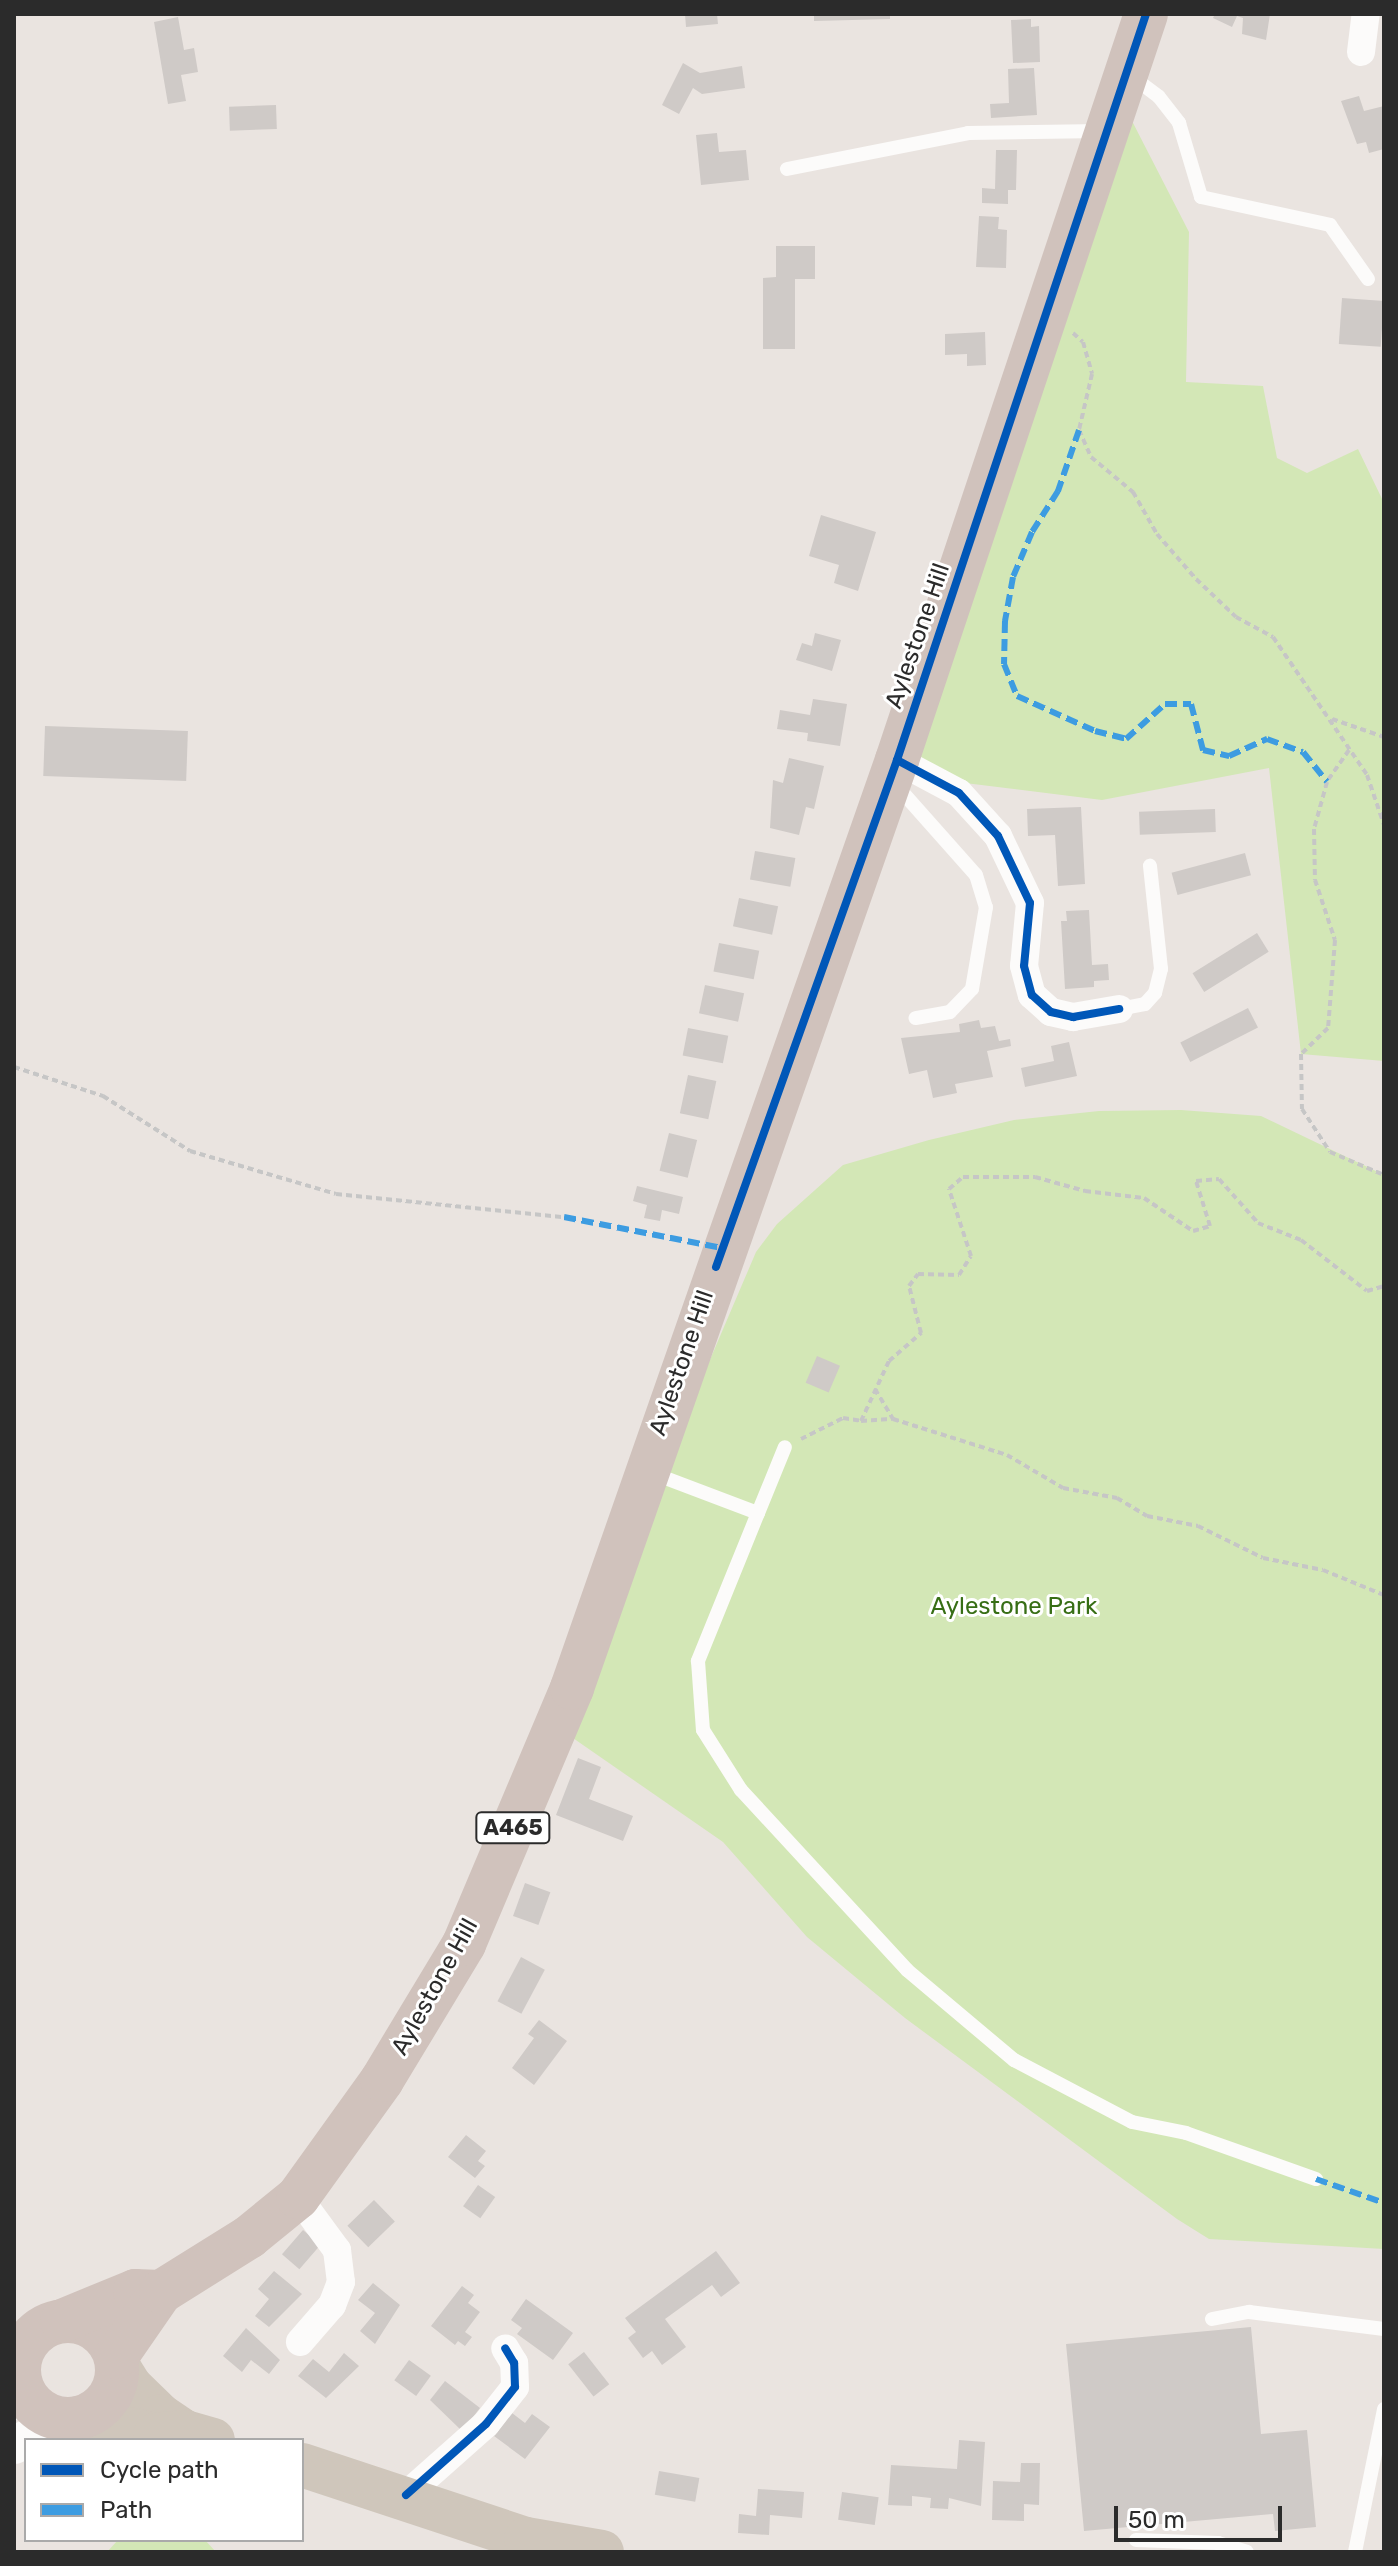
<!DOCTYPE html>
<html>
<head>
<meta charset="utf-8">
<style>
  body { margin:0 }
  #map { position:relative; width:1398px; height:2566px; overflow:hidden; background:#eae4e0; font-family:Rubik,sans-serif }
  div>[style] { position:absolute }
  .green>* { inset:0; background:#d3e7b6 }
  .building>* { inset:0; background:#cfcac7; transform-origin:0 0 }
  .path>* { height:4px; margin-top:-2px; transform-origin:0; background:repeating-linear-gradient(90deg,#c6c6c6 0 6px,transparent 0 10px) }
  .lane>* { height:14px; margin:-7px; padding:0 7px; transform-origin:7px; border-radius:7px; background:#fcfbfa }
  .street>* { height:28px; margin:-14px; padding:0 14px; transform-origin:14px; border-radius:14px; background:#fcfbfa }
  .secondary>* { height:38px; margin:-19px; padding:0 19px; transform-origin:19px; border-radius:19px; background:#fcfbfa }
  .primary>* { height:44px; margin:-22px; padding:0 22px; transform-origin:22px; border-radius:22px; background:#cfc6bb }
  .highway>* { height:44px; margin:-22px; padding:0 22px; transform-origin:22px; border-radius:22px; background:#d0c2bc }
  .highway>.ring { margin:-22px; padding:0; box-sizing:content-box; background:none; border:44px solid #d0c2bc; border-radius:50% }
  .quiet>* { height:6px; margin-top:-3px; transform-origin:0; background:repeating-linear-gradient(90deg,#3d9ce1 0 12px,transparent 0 18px) }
  .cycleway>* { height:8px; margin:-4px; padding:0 4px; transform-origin:4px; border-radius:4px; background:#0057b8 }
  span { translate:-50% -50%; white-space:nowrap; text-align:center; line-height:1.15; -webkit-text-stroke:6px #fff; paint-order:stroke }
  .shield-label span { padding:2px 6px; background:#fff; border:2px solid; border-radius:6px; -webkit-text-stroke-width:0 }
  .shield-label { font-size:22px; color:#2b2b2b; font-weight:700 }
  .street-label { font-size:24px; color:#2b2b2b }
  .park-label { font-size:24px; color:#376e15 }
  .frame { position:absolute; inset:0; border:16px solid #2b2b2b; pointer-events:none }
  .legend { position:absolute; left:24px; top:2438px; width:280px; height:104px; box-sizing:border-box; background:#fff; border:2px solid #aaa; margin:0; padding:10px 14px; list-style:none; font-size:24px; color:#2b2b2b }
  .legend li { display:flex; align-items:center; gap:16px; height:40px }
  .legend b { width:40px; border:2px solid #aaa }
  .scale { position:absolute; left:1114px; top:2506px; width:168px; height:36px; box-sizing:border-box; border:4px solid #2b2b2b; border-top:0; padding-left:10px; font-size:24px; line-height:28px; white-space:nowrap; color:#2b2b2b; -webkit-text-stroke:6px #fff; paint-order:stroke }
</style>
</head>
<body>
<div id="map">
  <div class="green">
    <div style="clip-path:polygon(1132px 121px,1189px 232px,1186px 382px,1263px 386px,1277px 458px,1307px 473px,1358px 449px,1384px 503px,1384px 1061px,1301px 1054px,1269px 768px,1102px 800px,965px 783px,911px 758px)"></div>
    <div style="clip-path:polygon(1181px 1110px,1261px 1116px,1384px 1175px,1384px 2249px,1209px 2239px,1177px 2219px,905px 2018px,807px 1937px,723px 1842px,570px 1736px,709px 1362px,756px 1252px,777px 1224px,843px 1165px,929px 1140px,1014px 1120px,1099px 1111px)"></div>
    <div style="clip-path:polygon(118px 2540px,205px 2540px,216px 2552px,107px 2552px)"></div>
  </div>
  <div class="building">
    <div style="clip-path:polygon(685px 14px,717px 14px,718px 24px,686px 27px)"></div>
    <div style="clip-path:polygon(814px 14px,890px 14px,890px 19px,814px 21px)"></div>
    <div style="clip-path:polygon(1215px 14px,1270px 14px,1266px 40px,1242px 34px,1243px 18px,1237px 16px,1232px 27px,1213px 18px)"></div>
    <div style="clip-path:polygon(178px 17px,184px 50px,194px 48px,198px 72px,181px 75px,186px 101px,168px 104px,154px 22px)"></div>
    <div style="clip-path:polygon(1031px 19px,1031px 27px,1039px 26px,1040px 62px,1013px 63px,1011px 20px)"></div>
    <div style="clip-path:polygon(683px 63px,700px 73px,742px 66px,745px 88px,702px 94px,693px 88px,679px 114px,662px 105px)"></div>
    <div style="clip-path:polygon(1034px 68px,1037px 115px,991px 118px,990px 104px,1009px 103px,1008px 69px)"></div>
    <div style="clip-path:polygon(1359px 96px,1364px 111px,1384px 106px,1384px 149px,1369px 153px,1366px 142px,1357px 144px,1341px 101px)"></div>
    <div style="left:276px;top:105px;width:24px;height:47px;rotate:88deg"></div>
    <div style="clip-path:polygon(717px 133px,719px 152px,746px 150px,749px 180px,701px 185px,696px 135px)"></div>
    <div style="clip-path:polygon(996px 150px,1017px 150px,1016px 190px,1008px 190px,1008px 204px,982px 203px,982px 188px,995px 189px)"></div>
    <div style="clip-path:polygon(979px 216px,999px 217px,998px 229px,1007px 230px,1006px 268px,976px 267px)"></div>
    <div style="clip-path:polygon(776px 246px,815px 246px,815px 279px,795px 279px,795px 349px,763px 349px,763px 278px,776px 277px)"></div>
    <div style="left:1342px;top:298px;width:42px;height:46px;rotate:4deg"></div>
    <div style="clip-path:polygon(985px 332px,986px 365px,967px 366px,967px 354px,945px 355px,945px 334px)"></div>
    <div style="clip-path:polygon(821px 515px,876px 532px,858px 591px,834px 583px,839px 565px,809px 556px)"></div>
    <div style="clip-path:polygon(815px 633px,841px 640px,832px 671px,796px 660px,802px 643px,812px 646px)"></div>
    <div style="clip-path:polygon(813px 699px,847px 704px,840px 746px,807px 741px,808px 733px,777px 729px,780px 710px,810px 715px)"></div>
    <div style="left:45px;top:726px;width:143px;height:50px;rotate:2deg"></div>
    <div style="clip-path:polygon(789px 758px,824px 766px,814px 809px,806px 807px,799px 835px,770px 828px,773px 780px,783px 783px)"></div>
    <div style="clip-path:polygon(1081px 807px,1085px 884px,1058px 886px,1055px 835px,1028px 836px,1027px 809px)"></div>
    <div style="left:1215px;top:809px;width:23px;height:76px;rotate:88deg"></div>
    <div style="left:755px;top:851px;width:41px;height:29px;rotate:10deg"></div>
    <div style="left:1245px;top:853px;width:23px;height:76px;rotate:75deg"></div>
    <div style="left:739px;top:898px;width:40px;height:29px;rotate:12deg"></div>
    <div style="clip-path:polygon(1089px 910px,1092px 965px,1108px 964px,1109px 980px,1094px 981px,1094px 987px,1065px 989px,1061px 921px,1067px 921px,1066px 911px)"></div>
    <div style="left:1257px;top:933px;width:22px;height:76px;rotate:58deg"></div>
    <div style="left:719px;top:943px;width:41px;height:29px;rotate:11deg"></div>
    <div style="left:705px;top:985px;width:40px;height:29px;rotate:12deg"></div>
    <div style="left:1248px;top:1008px;width:22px;height:76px;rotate:63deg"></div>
    <div style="clip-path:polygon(979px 1020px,981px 1028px,995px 1026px,999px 1041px,1010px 1039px,1011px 1046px,987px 1051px,993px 1077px,955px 1084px,957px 1093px,933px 1098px,927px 1070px,909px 1074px,901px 1038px,960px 1032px,959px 1024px)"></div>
    <div style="left:688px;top:1028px;width:41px;height:28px;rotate:11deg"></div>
    <div style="clip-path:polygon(1069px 1042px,1077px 1076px,1025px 1087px,1021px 1068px,1054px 1061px,1051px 1046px)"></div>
    <div style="left:688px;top:1075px;width:29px;height:39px;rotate:12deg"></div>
    <div style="left:669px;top:1133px;width:29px;height:39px;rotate:14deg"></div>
    <div style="clip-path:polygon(637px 1186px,683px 1197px,679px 1214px,662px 1210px,660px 1221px,644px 1218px,647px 1205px,633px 1201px)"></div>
    <div style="left:817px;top:1356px;width:25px;height:29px;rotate:23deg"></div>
    <div style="clip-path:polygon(578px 1758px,601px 1767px,589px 1799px,633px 1816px,623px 1841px,556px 1815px)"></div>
    <div style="left:525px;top:1883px;width:27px;height:35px;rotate:20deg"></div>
    <div style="left:521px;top:1957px;width:27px;height:50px;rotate:28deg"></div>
    <div style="clip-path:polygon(539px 2020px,567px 2041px,534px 2085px,512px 2068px,534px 2038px,528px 2034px)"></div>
    <div style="clip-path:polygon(466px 2135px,486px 2151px,478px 2161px,485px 2166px,475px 2178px,448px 2157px)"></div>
    <div style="left:478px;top:2185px;width:21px;height:26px;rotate:35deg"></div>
    <div style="left:374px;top:2200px;width:30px;height:37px;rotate:46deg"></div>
    <div style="left:303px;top:2230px;width:23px;height:32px;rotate:41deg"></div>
    <div style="clip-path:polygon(716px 2251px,740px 2283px,721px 2297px,712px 2285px,665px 2319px,686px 2347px,662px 2365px,652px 2351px,643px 2358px,628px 2338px,636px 2332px,625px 2318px)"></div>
    <div style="clip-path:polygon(274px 2271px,302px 2294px,269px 2327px,255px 2316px,269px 2299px,258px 2289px)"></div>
    <div style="clip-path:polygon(373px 2283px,400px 2305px,375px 2344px,360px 2331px,375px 2313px,358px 2300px)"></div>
    <div style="clip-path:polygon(462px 2286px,474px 2295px,468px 2303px,480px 2312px,465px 2332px,472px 2337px,465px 2346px,458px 2341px,455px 2345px,431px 2326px)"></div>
    <div style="clip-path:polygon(526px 2299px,573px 2333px,553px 2360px,517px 2334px,522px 2328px,511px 2320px)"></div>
    <div style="clip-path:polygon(1251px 2327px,1261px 2434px,1307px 2430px,1316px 2527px,1275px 2531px,1273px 2514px,1084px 2531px,1066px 2344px)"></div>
    <div style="clip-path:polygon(246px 2328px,280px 2360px,269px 2374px,251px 2360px,242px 2372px,223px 2356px)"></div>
    <div style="left:584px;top:2352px;width:41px;height:20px;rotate:52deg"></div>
    <div style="clip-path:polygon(344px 2353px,359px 2366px,326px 2398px,298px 2376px,313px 2359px,329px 2372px)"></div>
    <div style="left:409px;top:2360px;width:27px;height:25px;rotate:36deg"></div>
    <div style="clip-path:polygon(445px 2381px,480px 2408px,462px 2431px,430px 2400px)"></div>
    <div style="clip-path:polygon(512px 2413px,525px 2423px,532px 2414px,550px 2427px,525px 2459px,494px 2436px)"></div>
    <div style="clip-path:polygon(959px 2440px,985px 2442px,981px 2506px,949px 2498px,948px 2509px,930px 2508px,931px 2498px,912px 2496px,912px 2506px,888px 2505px,891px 2465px,957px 2469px)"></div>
    <div style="clip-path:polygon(1021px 2463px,1040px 2463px,1039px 2505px,1024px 2504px,1024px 2521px,992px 2520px,993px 2481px,1020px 2482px)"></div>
    <div style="left:659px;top:2471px;width:41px;height:24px;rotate:10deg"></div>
    <div style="clip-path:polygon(758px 2489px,804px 2492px,802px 2518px,770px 2515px,769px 2535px,738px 2533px,739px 2514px,756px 2516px)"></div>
    <div style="left:842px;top:2492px;width:37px;height:28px;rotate:8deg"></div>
  </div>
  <div class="path">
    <div style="left:1073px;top:333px;width:13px;rotate:42deg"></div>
    <div style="left:1083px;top:342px;width:33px;rotate:74deg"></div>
    <div style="left:1092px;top:374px;width:57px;rotate:103.1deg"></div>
    <div style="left:1079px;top:430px;width:30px;rotate:66deg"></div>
    <div style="left:1091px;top:457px;width:55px;rotate:39.8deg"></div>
    <div style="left:1133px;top:492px;width:48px;rotate:60.3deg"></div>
    <div style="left:1157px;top:534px;width:60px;rotate:49.1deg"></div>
    <div style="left:1196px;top:579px;width:55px;rotate:43.5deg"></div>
    <div style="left:1236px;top:617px;width:42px;rotate:28.4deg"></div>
    <div style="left:1273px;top:637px;width:167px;rotate:55.7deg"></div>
    <div style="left:1367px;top:775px;width:53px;rotate:71.2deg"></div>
    <div style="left:1332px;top:719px;width:55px;rotate:19.1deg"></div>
    <div style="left:1349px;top:750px;width:39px;rotate:125deg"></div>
    <div style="left:1327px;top:782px;width:49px;rotate:105.5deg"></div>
    <div style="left:1314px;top:829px;width:51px;rotate:88.9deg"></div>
    <div style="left:1315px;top:880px;width:63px;rotate:71.6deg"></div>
    <div style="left:1335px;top:940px;width:88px;rotate:94.5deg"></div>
    <div style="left:1328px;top:1028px;width:37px;rotate:136deg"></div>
    <div style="left:1301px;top:1054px;width:55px;rotate:89deg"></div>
    <div style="left:1302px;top:1109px;width:51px;rotate:56.9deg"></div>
    <div style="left:1330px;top:1152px;width:59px;rotate:23.1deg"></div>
    <div style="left:14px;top:1067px;width:94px;rotate:18deg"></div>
    <div style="left:103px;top:1096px;width:103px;rotate:32.3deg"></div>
    <div style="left:190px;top:1151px;width:152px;rotate:16.4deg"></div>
    <div style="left:336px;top:1194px;width:229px;rotate:5.8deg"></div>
    <div style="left:875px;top:1389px;width:35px;rotate:59deg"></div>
    <div style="left:893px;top:1419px;width:120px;rotate:17.5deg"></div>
    <div style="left:1007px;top:1455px;width:65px;rotate:30.5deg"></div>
    <div style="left:1063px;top:1488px;width:55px;rotate:10.5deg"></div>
    <div style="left:1117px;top:1498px;width:35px;rotate:31deg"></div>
    <div style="left:1147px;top:1516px;width:52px;rotate:11.1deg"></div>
    <div style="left:1198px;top:1526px;width:72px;rotate:26.2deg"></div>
    <div style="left:1263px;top:1558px;width:61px;rotate:11.3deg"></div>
    <div style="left:1323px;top:1570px;width:66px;rotate:22.3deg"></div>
    <div style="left:861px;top:1421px;width:32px;rotate:-4deg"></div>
    <div style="left:801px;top:1439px;width:47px;rotate:-26.6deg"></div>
    <div style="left:843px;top:1418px;width:18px;rotate:9deg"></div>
    <div style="left:861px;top:1421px;width:66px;rotate:-65deg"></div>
    <div style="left:889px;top:1361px;width:43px;rotate:-41.2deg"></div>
    <div style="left:921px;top:1333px;width:49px;rotate:-104.3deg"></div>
    <div style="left:909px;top:1286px;width:15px;rotate:-53deg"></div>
    <div style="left:918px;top:1274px;width:41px;rotate:1.4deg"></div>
    <div style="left:959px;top:1275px;width:22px;rotate:-58deg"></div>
    <div style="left:971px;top:1256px;width:71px;rotate:-108.2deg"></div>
    <div style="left:949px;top:1189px;width:18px;rotate:-41deg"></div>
    <div style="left:963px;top:1177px;width:72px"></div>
    <div style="left:1035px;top:1177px;width:52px;rotate:15.6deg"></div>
    <div style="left:1085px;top:1191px;width:59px;rotate:6.8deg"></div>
    <div style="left:1144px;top:1198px;width:59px;rotate:34deg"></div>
    <div style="left:1193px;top:1231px;width:18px;rotate:-16deg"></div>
    <div style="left:1210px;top:1226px;width:47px;rotate:-107.3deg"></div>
    <div style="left:1196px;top:1181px;width:23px;rotate:-5deg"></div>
    <div style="left:1219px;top:1179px;width:59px;rotate:48.4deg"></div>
    <div style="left:1258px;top:1223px;width:46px;rotate:21.6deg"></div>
    <div style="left:1301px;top:1240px;width:83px;rotate:37.7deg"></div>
    <div style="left:1367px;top:1291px;width:18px;rotate:-16deg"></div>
  </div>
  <div class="lane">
    <div style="left:1130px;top:75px;width:36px;rotate:37deg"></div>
    <div style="left:1159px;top:97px;width:33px;rotate:52deg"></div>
    <div style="left:1179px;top:123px;width:77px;rotate:73.4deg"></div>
    <div style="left:1201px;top:197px;width:132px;rotate:12.2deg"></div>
    <div style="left:1330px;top:225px;width:66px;rotate:54.9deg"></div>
    <div style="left:787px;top:169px;width:185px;rotate:-11.2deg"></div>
    <div style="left:968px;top:133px;width:134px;rotate:-0.9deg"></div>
    <div style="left:896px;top:785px;width:120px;rotate:48.4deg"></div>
    <div style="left:976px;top:875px;width:34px;rotate:73deg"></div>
    <div style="left:986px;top:907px;width:83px;rotate:99.7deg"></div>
    <div style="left:972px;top:989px;width:32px;rotate:134deg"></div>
    <div style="left:950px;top:1012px;width:35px;rotate:170deg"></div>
    <div style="left:1119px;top:1009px;width:26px;rotate:-11deg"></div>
    <div style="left:1145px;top:1004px;width:15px;rotate:-48deg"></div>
    <div style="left:1155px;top:993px;width:25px;rotate:-76deg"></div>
    <div style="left:1161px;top:969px;width:104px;rotate:-96.1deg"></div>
    <div style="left:652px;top:1473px;width:113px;rotate:20.7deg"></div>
    <div style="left:758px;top:1513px;width:160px;rotate:112.1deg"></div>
    <div style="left:698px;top:1661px;width:69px;rotate:85.9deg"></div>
    <div style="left:703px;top:1730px;width:71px;rotate:57.7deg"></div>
    <div style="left:741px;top:1790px;width:245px;rotate:47.3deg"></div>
    <div style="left:907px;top:1970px;width:140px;rotate:40.1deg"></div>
    <div style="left:1014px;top:2060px;width:133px;rotate:27.7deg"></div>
    <div style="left:1132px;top:2122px;width:55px;rotate:11.5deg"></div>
    <div style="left:1186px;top:2133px;width:138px;rotate:19.5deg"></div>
    <div style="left:758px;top:1513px;width:71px;rotate:-67.8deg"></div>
    <div style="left:1212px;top:2319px;width:38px;rotate:-11deg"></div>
    <div style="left:1249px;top:2312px;width:136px;rotate:7.2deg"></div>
    <div style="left:1136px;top:2540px;width:82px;rotate:2.1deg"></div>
    <div style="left:1218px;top:2543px;width:30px;rotate:17deg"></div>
    <div style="left:1355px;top:2552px;width:146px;rotate:-78.5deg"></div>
  </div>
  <div class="street">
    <div style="left:1361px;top:52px;width:38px;rotate:-83deg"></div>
    <div style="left:897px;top:760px;width:70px;rotate:28deg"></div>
    <div style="left:959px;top:793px;width:58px;rotate:47.8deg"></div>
    <div style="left:998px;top:836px;width:74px;rotate:64.5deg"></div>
    <div style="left:1030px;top:903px;width:63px;rotate:95.4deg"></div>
    <div style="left:1024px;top:966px;width:30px;rotate:75deg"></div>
    <div style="left:1032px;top:995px;width:25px;rotate:42deg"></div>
    <div style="left:1051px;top:1012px;width:23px;rotate:13deg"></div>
    <div style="left:1073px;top:1017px;width:47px;rotate:-9.9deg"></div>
    <div style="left:298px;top:2197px;width:66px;rotate:53.7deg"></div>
    <div style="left:337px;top:2250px;width:32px;rotate:83deg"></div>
    <div style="left:341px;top:2282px;width:25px;rotate:111deg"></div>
    <div style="left:332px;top:2305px;width:49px;rotate:130.9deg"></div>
    <div style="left:406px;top:2495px;width:107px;rotate:-41.6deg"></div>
    <div style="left:486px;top:2424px;width:47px;rotate:-51.9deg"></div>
    <div style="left:515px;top:2387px;width:24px;rotate:-92deg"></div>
    <div style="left:514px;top:2363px;width:17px;rotate:-121deg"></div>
  </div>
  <div class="secondary">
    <div style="left:14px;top:2401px;width:20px;rotate:-72deg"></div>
    <div style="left:14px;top:2445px;width:61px;rotate:-25.3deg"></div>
  </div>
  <div class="primary">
    <div style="left:117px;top:2365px;width:25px;rotate:58deg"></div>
    <div style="left:130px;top:2386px;width:43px;rotate:44.1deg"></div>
    <div style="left:161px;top:2416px;width:29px;rotate:34deg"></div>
    <div style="left:185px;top:2432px;width:29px;rotate:16deg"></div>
    <div style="left:78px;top:2418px;width:79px;rotate:12.4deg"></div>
    <div style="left:155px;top:2435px;width:30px;rotate:-6deg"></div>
    <div style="left:302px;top:2465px;width:236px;rotate:18.3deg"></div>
    <div style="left:526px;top:2539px;width:77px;rotate:9.7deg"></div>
  </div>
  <div class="highway">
    <div class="ring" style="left:19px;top:2321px;width:54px;height:54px"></div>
    <div style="left:62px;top:2321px;width:79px;rotate:-22.3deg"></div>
    <div style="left:135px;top:2291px;width:26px;rotate:2deg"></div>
    <div style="left:116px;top:2357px;width:79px;rotate:-55.3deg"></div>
    <div style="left:161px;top:2292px;width:104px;rotate:-32deg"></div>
    <div style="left:249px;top:2237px;width:63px;rotate:-39.2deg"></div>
    <div style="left:298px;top:2197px;width:144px;rotate:-54.3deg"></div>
    <div style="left:382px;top:2080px;width:159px;rotate:-58.9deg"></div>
    <div style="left:464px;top:1944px;width:278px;rotate:-67.1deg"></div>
    <div style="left:572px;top:1688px;width:983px;rotate:-70.7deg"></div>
    <div style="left:897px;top:760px;width:786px;rotate:-71.54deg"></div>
  </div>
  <div class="quiet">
    <div style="left:1079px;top:430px;width:65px;rotate:109deg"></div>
    <div style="left:1058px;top:491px;width:49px;rotate:122.4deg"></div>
    <div style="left:1032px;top:532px;width:49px;rotate:112.9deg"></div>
    <div style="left:1013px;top:577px;width:45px;rotate:100.3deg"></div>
    <div style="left:1005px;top:621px;width:43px;rotate:91.3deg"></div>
    <div style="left:1004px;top:664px;width:35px;rotate:68deg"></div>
    <div style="left:1017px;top:696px;width:85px;rotate:24.2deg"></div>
    <div style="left:1095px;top:731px;width:32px;rotate:14deg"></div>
    <div style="left:1126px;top:739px;width:52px;rotate:-41.9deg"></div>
    <div style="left:1165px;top:704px;width:26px"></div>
    <div style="left:1191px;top:704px;width:48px;rotate:75.4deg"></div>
    <div style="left:1203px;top:750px;width:27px;rotate:13deg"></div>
    <div style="left:1229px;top:756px;width:42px;rotate:-24.1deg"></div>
    <div style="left:1267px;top:739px;width:38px;rotate:20deg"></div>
    <div style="left:1303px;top:752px;width:38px;rotate:51deg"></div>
    <div style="left:564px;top:1217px;width:161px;rotate:11.1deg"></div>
    <div style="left:1316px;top:2179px;width:72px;rotate:19.4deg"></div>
  </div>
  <div class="cycleway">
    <div style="left:897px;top:760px;width:70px;rotate:28deg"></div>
    <div style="left:959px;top:793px;width:58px;rotate:47.8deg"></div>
    <div style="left:998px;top:836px;width:74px;rotate:64.5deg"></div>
    <div style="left:1030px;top:903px;width:63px;rotate:95.4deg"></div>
    <div style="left:1024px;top:966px;width:30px;rotate:75deg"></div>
    <div style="left:1032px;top:995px;width:25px;rotate:42deg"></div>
    <div style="left:1051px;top:1012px;width:23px;rotate:13deg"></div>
    <div style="left:1073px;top:1017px;width:47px;rotate:-9.9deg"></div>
    <div style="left:716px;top:1267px;width:538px;rotate:-70.35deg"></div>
    <div style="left:897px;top:760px;width:786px;rotate:-71.54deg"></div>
    <div style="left:406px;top:2495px;width:107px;rotate:-41.6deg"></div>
    <div style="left:486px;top:2424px;width:47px;rotate:-51.9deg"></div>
    <div style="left:515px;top:2387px;width:24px;rotate:-92deg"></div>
    <div style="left:514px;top:2363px;width:17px;rotate:-121deg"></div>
  </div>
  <div class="shield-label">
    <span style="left:513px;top:1828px">A465</span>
  </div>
  <div class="street-label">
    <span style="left:918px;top:636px;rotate:-71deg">Aylestone Hill</span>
    <span style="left:682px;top:1363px;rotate:-71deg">Aylestone Hill</span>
    <span style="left:435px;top:1987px;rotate:-61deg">Aylestone Hill</span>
  </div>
  <div class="park-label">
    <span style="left:1014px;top:1607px">Aylestone Park</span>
  </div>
  <div class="frame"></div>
  <ul class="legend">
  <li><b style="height:10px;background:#0057b8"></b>Cycle path</li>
  <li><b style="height:10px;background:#3d9ce1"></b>Path</li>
  </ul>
  <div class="scale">50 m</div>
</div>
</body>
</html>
